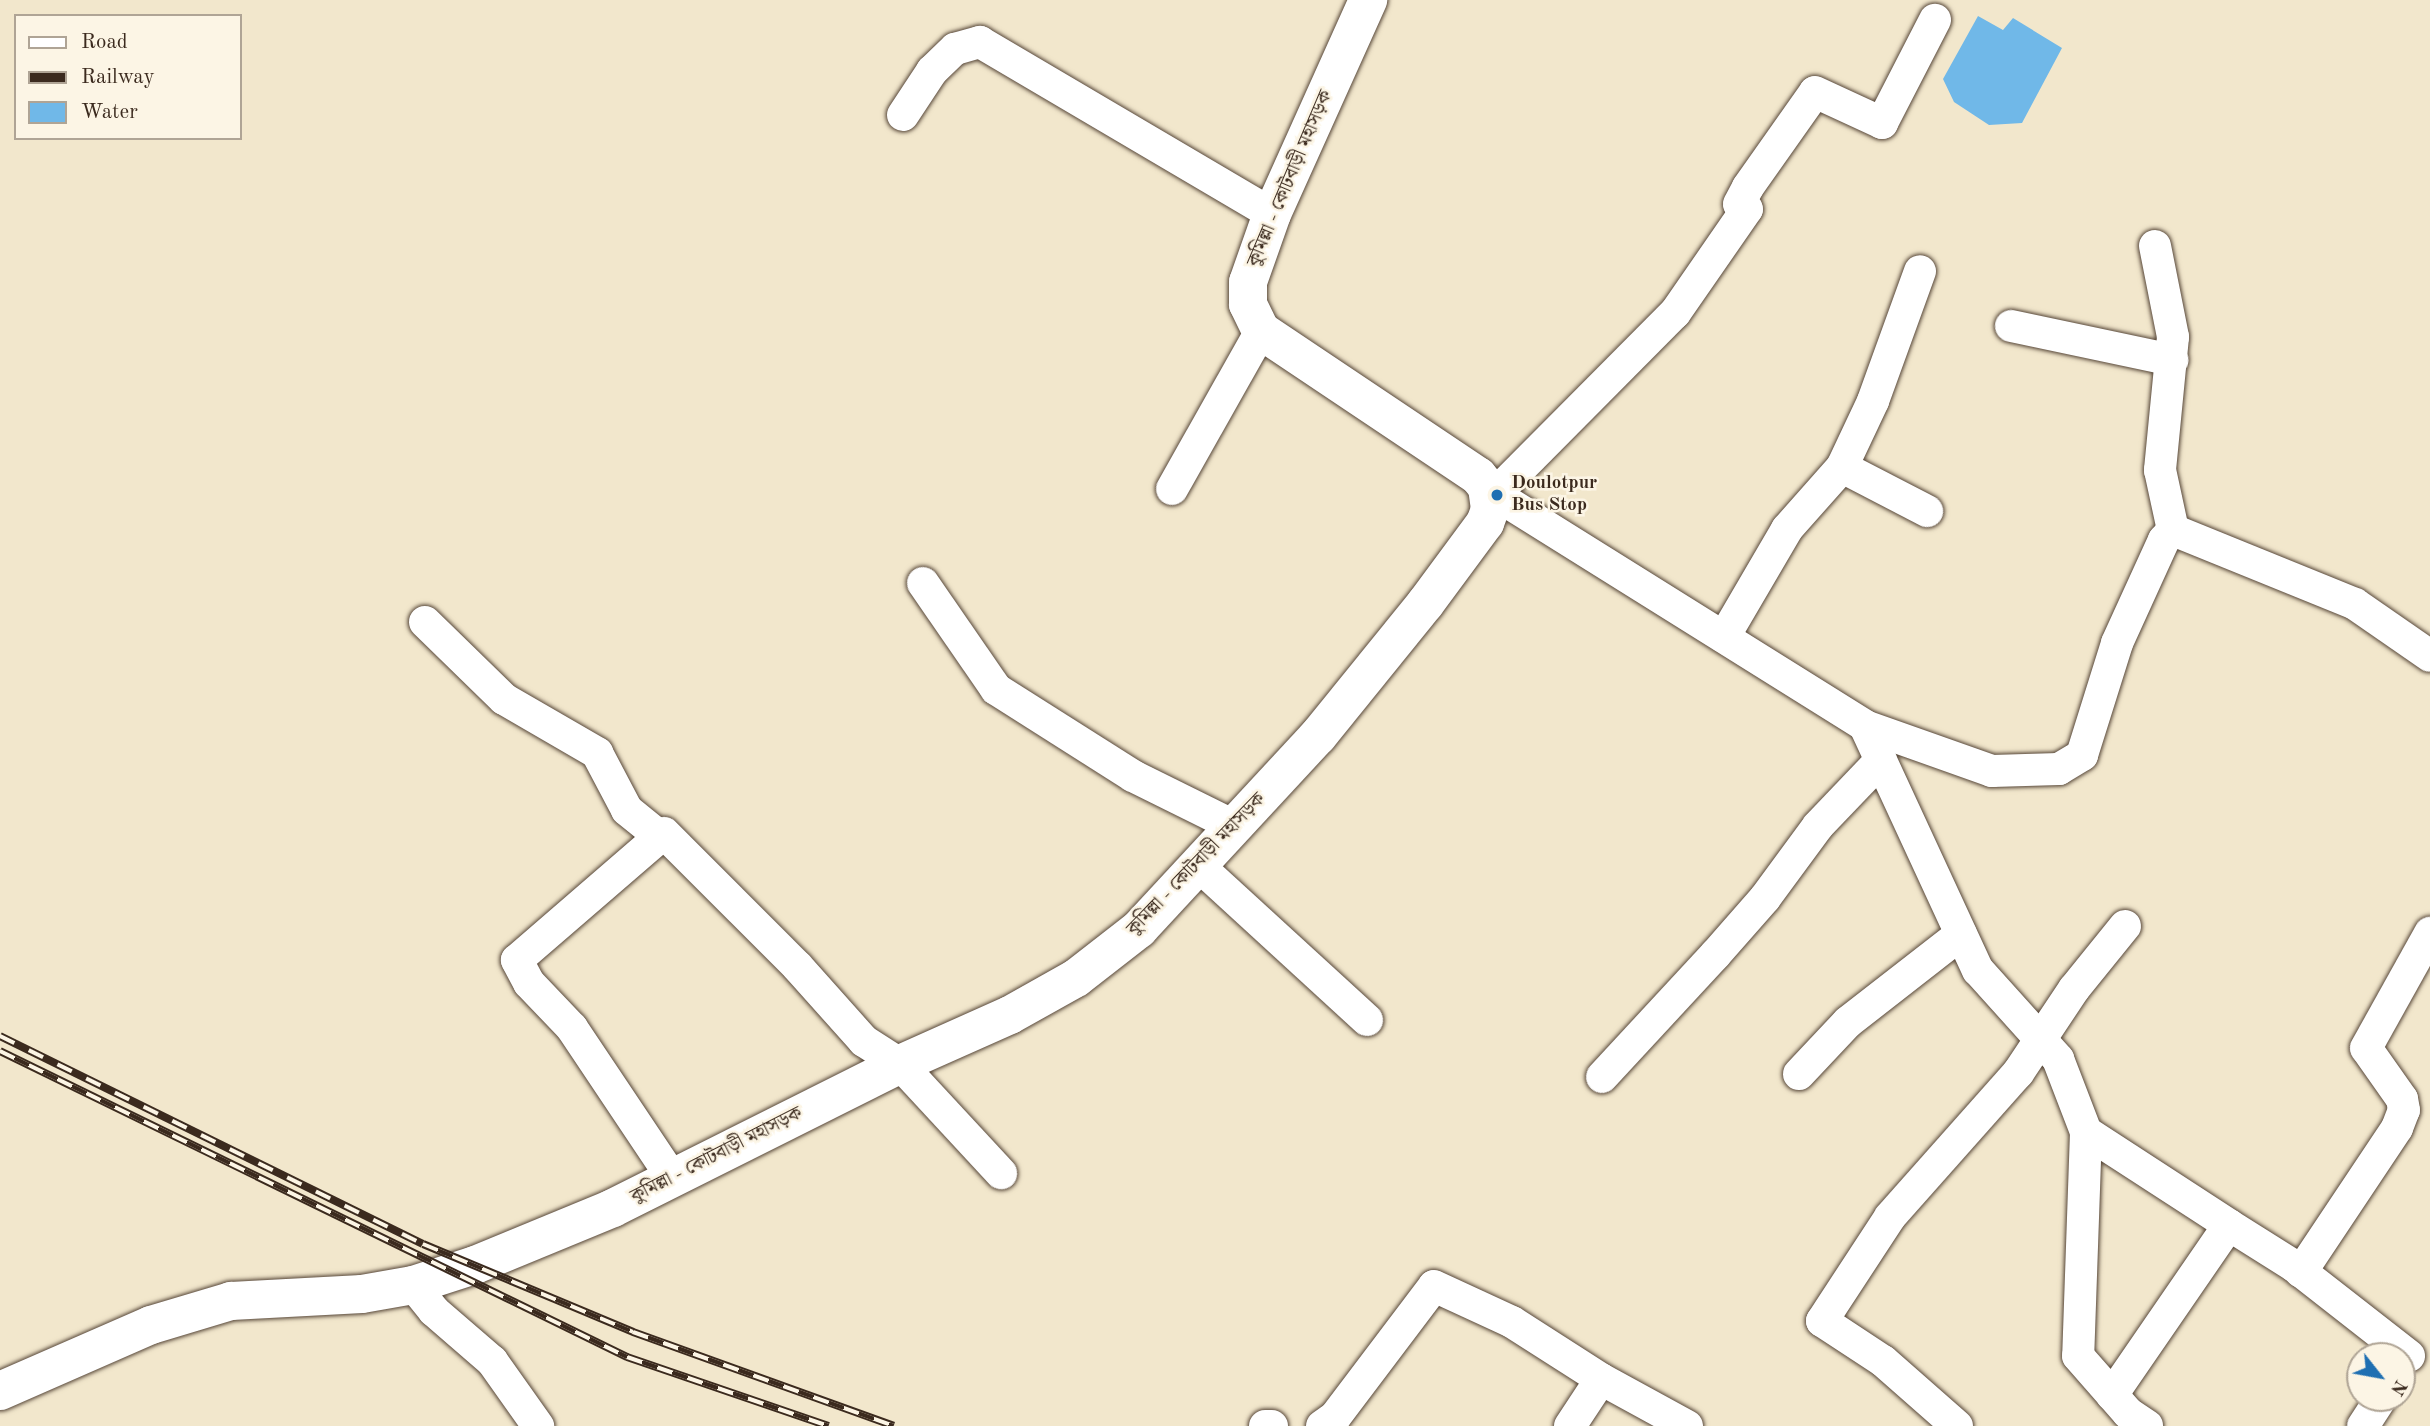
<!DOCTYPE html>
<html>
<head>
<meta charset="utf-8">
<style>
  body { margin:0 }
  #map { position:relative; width:2430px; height:1426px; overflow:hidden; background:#f2e7cc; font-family:"Old Standard TT","Noto Serif Bengali",serif }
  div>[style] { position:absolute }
  .water>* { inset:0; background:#70b8e8 }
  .roads { filter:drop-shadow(0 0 2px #564638) drop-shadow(0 0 2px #564638) }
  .minor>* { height:32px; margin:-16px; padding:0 16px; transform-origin:16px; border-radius:16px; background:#fff }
  .major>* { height:38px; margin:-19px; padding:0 19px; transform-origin:19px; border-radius:19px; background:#fff }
  .rail>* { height:8px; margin-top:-4px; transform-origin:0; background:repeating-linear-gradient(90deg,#fcf5e5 0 16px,#3b2a1e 0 32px); box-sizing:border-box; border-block:2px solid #3b2a1e }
  .dots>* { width:19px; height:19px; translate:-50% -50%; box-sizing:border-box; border:4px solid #fcf5e5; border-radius:50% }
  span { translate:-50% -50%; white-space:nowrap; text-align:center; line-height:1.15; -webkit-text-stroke:5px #fcf5e5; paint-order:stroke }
  .street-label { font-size:19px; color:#3b2a1e }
  .poi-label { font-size:19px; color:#3b2a1e; font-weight:700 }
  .left { translate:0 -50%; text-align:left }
  .legend { position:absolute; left:14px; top:14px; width:228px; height:126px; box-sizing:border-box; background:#fcf5e5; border:2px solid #afa495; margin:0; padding:9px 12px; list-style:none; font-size:21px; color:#3b2a1e }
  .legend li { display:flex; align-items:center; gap:14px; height:35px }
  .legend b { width:35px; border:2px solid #afa495 }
  .north { position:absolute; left:2346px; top:1342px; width:70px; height:70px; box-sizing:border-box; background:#fcf5e5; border:2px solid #afa495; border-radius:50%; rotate:121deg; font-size:19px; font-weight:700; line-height:28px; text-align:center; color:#3b2a1e }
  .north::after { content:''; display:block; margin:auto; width:24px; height:32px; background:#1f6fb2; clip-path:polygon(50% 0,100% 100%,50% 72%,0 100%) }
</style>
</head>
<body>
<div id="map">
  <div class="water">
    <div style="clip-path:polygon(1978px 16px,2003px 30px,2013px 18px,2062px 48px,2022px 123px,1989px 125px,1954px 102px,1943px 79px)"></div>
  </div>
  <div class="roads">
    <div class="minor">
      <div style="left:903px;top:115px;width:53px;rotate:-56.6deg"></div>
      <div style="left:932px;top:71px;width:32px;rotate:-44deg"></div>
      <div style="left:955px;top:49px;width:26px;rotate:-16deg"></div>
      <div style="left:980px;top:42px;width:339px;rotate:30.5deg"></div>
      <div style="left:2155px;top:246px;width:93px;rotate:78.8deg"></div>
      <div style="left:2173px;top:337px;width:134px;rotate:95.6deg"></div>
      <div style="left:2160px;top:470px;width:61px;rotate:77.8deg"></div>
      <div style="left:2011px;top:326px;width:165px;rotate:11.9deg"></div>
      <div style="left:1842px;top:467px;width:96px;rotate:27.4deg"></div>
      <div style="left:1172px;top:489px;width:181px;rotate:-60.6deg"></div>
      <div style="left:1490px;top:499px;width:14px;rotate:4deg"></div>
      <div style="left:1504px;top:500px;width:426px;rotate:32deg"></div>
      <div style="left:1865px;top:726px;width:135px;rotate:19.5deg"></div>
      <div style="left:1992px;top:771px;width:67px;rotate:-1.7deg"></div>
      <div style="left:2059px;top:769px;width:27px;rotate:-31deg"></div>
      <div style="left:2082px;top:755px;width:117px;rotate:-72.6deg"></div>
      <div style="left:2117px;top:643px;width:113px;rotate:-65.5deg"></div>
      <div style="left:2164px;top:540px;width:13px;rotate:-48deg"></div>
      <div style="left:2173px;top:530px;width:196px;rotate:22.1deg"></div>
      <div style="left:2355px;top:604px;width:91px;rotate:34.7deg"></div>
      <div style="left:1490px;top:499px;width:262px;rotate:-45.2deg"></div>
      <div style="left:1675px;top:313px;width:126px;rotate:-55.3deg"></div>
      <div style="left:1747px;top:209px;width:9px;rotate:-148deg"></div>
      <div style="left:1739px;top:204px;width:19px;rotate:-62deg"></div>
      <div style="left:1748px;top:187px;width:116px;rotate:-54.8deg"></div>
      <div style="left:1815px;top:92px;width:74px;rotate:24.8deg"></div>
      <div style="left:1882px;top:123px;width:116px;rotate:-62.8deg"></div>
      <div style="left:923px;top:583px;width:129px;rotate:55.4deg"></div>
      <div style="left:996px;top:689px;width:162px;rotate:32.4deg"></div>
      <div style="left:1133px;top:776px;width:115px;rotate:26.3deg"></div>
      <div style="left:425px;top:622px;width:110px;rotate:44.3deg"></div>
      <div style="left:504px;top:699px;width:108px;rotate:30.1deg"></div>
      <div style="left:597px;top:753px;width:64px;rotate:62.2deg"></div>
      <div style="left:627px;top:810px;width:38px;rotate:39deg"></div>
      <div style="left:1724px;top:637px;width:125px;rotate:-59.7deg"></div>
      <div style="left:1787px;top:529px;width:83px;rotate:-48.4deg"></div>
      <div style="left:1842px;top:467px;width:73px;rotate:-64.8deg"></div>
      <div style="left:1873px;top:401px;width:138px;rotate:-70.1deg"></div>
      <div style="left:1865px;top:726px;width:269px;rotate:65.2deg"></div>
      <div style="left:1978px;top:970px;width:120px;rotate:48deg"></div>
      <div style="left:2058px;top:1059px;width:78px;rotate:69deg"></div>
      <div style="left:2086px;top:1132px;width:224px;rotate:92deg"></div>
      <div style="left:2078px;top:1356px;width:76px;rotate:48.7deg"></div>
      <div style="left:2128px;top:1413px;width:23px;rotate:34deg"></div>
      <div style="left:1199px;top:866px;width:228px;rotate:42.5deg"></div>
      <div style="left:1799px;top:1074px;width:71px;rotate:-46.7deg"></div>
      <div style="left:1848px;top:1022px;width:143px;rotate:-37.9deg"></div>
      <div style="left:1602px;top:1077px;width:166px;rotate:-47.2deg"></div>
      <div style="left:1715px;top:955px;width:76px;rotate:-48.7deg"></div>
      <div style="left:1765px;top:898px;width:89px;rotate:-53.6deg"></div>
      <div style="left:1818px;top:826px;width:91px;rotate:-46.3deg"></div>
      <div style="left:2086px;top:1132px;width:171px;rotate:33deg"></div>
      <div style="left:673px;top:1179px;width:182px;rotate:-123.8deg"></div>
      <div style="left:572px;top:1028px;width:62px;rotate:-133.7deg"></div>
      <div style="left:529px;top:983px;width:26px;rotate:-118deg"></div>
      <div style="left:517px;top:960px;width:194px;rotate:-40.8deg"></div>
      <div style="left:664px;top:833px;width:188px;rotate:45deg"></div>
      <div style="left:797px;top:966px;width:101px;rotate:48.2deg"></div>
      <div style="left:864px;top:1041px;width:43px;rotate:32.6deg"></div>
      <div style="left:900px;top:1064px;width:149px;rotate:47.2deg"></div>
      <div style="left:2301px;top:1272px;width:173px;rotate:-56.3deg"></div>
      <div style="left:2397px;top:1128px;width:19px;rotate:-69deg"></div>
      <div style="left:2404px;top:1110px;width:11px;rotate:-100deg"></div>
      <div style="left:2402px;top:1099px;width:62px;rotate:-125.2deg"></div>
      <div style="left:2366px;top:1048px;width:132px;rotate:-60.9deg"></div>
      <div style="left:413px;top:1285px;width:33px;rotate:51deg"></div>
      <div style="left:434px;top:1311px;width:77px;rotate:40.8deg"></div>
      <div style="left:492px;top:1361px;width:80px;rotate:54.7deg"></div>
      <div style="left:2112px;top:1395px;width:206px;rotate:-55.5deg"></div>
      <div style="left:2229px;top:1225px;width:77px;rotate:32.2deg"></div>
      <div style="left:2294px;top:1266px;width:146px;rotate:38deg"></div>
      <div style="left:1265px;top:1426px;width:7px"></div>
      <div style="left:1322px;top:1426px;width:16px;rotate:-35deg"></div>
      <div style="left:1335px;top:1417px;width:164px;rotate:-52.9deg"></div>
      <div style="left:1434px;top:1286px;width:86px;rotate:24.8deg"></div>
      <div style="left:1512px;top:1322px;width:106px;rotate:32.6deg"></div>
      <div style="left:1601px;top:1379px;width:98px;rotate:28.7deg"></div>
      <div style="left:1570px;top:1426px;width:56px;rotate:-56.6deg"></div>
      <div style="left:1957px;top:1426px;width:98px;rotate:-138.7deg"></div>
      <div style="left:1883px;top:1361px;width:73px;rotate:-146.7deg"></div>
      <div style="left:1822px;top:1321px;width:124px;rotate:-56.8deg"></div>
      <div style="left:1890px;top:1217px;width:193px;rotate:-48.4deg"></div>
      <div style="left:2018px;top:1073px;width:101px;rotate:-56.3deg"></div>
      <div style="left:2074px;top:989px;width:81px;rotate:-51deg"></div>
      <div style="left:2363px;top:1426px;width:33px;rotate:-57deg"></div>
    </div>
    <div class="major">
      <div style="left:0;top:1391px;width:165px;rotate:-23.6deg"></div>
      <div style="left:151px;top:1325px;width:84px;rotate:-16.7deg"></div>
      <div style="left:231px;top:1301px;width:131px;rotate:-3.1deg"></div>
      <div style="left:362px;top:1294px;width:52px;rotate:-10deg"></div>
      <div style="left:413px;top:1285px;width:65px;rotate:-17.9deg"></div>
      <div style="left:475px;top:1265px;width:149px;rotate:-22.4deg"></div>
      <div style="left:613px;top:1208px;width:321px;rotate:-26.6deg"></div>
      <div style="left:900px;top:1064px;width:120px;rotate:-24deg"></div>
      <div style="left:1010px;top:1015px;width:76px;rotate:-29.3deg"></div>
      <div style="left:1076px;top:978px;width:80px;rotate:-37.9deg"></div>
      <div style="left:1139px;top:929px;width:263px;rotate:-47.2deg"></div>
      <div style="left:1318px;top:736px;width:170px;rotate:-51deg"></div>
      <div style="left:1425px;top:604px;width:101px;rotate:-53.5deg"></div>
      <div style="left:1485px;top:523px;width:15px;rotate:-70deg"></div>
      <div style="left:1490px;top:509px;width:22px;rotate:-98deg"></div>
      <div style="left:1487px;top:487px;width:14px;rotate:-129deg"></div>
      <div style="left:1478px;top:476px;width:261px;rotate:-146.2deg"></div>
      <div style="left:1261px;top:331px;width:30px;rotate:-116deg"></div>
      <div style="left:1248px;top:304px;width:22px;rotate:-90deg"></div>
      <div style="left:1248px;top:282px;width:72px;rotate:-70.6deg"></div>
      <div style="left:1272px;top:214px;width:235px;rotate:-65.8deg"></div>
    </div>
  </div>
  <div class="rail">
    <div style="left:0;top:1036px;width:471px;rotate:26.2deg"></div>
    <div style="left:423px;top:1244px;width:228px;rotate:22.7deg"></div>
    <div style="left:633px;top:1332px;width:277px;rotate:19.8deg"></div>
    <div style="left:0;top:1051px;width:698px;rotate:26.01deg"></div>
    <div style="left:627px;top:1357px;width:213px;rotate:18.9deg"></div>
  </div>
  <div class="dots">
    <div style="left:1497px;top:495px;background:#1f6fb2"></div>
  </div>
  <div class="street-label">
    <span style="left:1291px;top:179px;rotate:-67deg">কুমিল্লা - কোটবাড়ী মহাসড়ক</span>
    <span style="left:1197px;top:865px;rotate:-46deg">কুমিল্লা - কোটবাড়ী মহাসড়ক</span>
    <span style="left:717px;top:1156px;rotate:-27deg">কুমিল্লা - কোটবাড়ী মহাসড়ক</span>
  </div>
  <div class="poi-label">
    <span class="left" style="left:1511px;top:495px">Doulotpur<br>Bus Stop</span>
  </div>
  <ul class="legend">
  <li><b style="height:9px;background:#fff"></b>Road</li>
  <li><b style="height:9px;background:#3b2a1e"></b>Railway</li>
  <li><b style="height:19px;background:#70b8e8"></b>Water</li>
  </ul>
  <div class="north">N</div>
</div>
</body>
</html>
